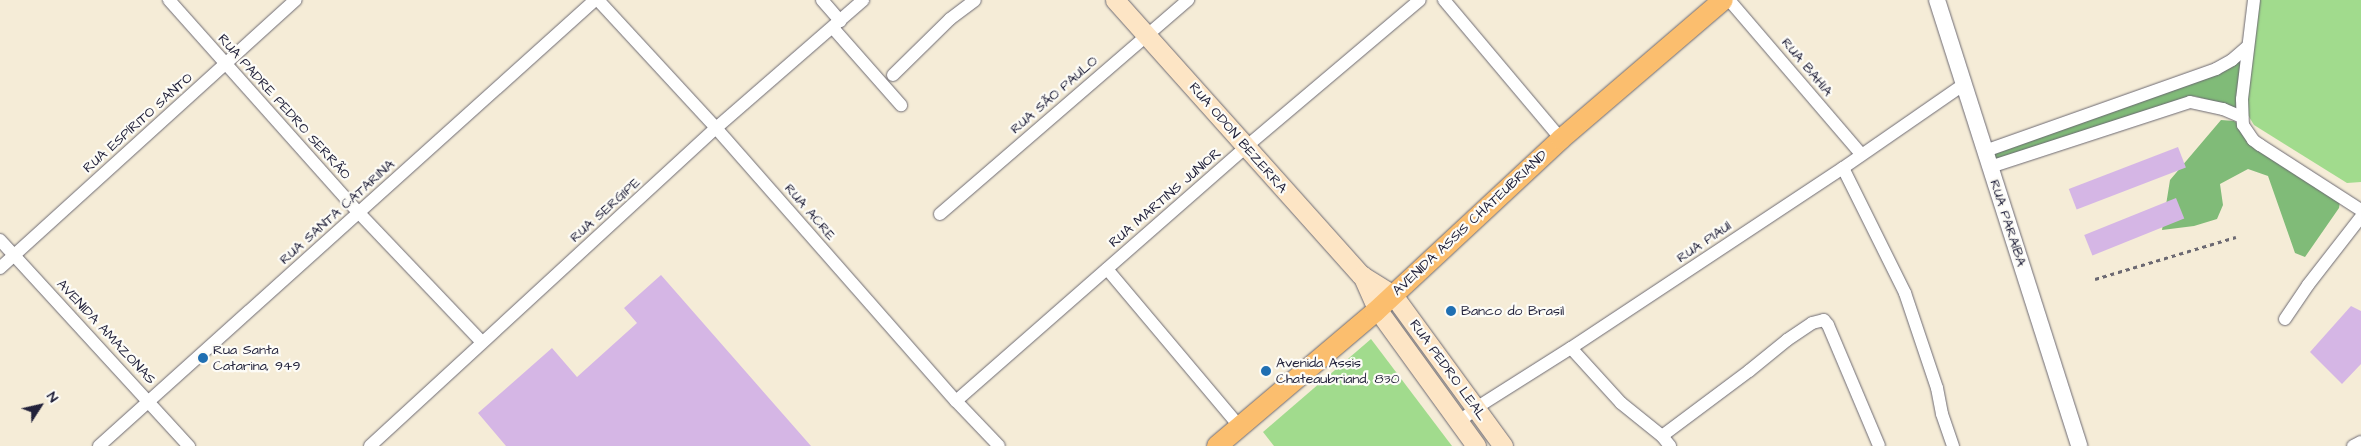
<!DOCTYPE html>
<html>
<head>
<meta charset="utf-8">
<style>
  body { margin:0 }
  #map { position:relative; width:2361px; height:446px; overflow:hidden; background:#f5ecd7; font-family:"Architects Daughter",sans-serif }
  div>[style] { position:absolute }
  .green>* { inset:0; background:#a1db8d }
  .forest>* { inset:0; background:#80bb78 }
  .building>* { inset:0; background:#d5b6e5; transform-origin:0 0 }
  .path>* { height:3px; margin-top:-1.5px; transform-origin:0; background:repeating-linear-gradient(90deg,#6c6972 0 4px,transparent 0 8px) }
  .roads { filter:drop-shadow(0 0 1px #6c6972) drop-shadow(0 0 1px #6c6972) }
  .minor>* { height:12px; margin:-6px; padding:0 6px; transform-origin:6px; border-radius:6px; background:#fff }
  .tertiary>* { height:16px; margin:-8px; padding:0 8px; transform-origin:8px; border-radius:8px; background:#fff }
  .secondary>* { height:19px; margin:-9.5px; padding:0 9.5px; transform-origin:9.5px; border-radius:9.5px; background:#fde5c5 }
  .primary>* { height:20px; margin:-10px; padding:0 10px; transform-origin:10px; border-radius:10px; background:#fbbe6e }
  .dots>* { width:14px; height:14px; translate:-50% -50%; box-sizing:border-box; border:2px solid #fdfcf7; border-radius:50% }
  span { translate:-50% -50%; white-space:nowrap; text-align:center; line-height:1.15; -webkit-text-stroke:4.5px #fdfcf7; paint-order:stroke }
  .street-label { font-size:14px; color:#22223b }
  .poi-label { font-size:14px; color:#22223b }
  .left { translate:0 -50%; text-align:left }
  .north { position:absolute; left:15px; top:381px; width:50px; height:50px; -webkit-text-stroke:4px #fdfcf7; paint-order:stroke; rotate:55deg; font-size:14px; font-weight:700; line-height:20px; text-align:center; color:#22223b }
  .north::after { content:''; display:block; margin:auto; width:18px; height:22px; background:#22223b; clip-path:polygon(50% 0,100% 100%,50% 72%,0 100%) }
</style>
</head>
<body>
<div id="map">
  <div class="green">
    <div style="clip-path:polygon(2258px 0,2361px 0,2361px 182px,2347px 183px,2254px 125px,2246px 112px)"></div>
    <div style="clip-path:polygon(1371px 339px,1452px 446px,1274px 446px,1263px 432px)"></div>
  </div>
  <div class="forest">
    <div style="clip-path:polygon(2243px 59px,2236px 108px,2194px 96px,1992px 161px,1992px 152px)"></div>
    <div style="clip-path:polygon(2221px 120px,2234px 121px,2340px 201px,2339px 208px,2305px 257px,2295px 253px,2268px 176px,2248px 169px,2220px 184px,2223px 205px,2217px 219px,2194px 226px,2162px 230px,2170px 180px)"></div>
  </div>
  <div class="building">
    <div style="left:2178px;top:147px;width:22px;height:117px;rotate:69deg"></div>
    <div style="left:2176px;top:198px;width:22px;height:99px;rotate:68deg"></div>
    <div style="clip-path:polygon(661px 275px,811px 446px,506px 446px,478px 413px,552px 348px,577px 377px,637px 323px,624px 308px)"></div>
    <div style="clip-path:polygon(2351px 306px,2361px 311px,2361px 364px,2342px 384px,2310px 352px)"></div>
  </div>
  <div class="path">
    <div style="left:2095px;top:279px;width:147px;rotate:-16.6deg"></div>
  </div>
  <div class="roads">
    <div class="minor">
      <div style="left:169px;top:0;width:285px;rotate:48.3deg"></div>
      <div style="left:359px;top:213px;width:178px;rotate:46.4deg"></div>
      <div style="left:598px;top:0;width:174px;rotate:47.3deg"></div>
      <div style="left:716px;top:128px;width:363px;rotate:48.7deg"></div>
      <div style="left:956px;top:401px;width:62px;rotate:46.3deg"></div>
      <div style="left:822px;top:0;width:28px;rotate:49deg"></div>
      <div style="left:1444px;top:0;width:182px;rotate:49.9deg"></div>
      <div style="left:1729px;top:0;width:203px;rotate:49.4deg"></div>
      <div style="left:2254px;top:0;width:100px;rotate:96.9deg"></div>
      <div style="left:2242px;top:99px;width:26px;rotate:88deg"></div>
      <div style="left:2243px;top:125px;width:18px;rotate:56deg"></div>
      <div style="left:2253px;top:140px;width:9px;rotate:36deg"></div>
      <div style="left:2260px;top:145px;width:120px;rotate:32.8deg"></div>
      <div style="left:833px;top:28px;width:103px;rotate:48.6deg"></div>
      <div style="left:893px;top:75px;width:80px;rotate:-44.5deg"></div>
      <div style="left:950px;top:19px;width:31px;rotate:-37deg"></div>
      <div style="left:1985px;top:151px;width:245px;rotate:-19.5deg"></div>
      <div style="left:2216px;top:69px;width:18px;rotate:-29deg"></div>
      <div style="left:2232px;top:60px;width:21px;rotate:-41deg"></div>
      <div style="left:1990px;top:167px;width:210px;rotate:-18deg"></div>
      <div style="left:2190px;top:102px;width:34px;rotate:12deg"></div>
      <div style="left:2223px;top:109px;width:21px;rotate:23deg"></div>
      <div style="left:1843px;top:168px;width:140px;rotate:63.6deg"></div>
      <div style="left:1905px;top:293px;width:100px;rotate:71.4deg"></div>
      <div style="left:1937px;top:388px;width:26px;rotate:79deg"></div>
      <div style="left:1942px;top:414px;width:34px;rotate:71deg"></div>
      <div style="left:940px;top:214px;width:328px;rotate:-40.8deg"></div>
      <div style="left:0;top:240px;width:280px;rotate:47.5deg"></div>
      <div style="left:0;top:268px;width:399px;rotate:-42.2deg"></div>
      <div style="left:1107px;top:269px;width:205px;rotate:49.9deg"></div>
      <div style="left:2285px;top:319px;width:41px;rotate:-55.9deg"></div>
      <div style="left:2308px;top:285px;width:86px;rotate:-52.1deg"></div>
      <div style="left:1571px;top:348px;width:74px;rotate:47.7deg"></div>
      <div style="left:1621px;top:403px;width:53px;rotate:38.8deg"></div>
      <div style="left:1662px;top:436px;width:13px;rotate:51deg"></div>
      <div style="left:956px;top:401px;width:387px;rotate:-41.2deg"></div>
      <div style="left:1247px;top:146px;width:226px;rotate:-40.2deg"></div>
      <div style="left:1459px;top:422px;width:22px;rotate:-39deg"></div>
      <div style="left:1476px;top:408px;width:112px;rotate:-32.3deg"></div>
      <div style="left:1571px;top:348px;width:326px;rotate:-33.5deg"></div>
      <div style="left:1843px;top:168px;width:146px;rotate:-34.7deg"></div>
      <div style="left:1662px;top:436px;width:109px;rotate:-36.8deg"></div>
      <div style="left:1749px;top:371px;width:49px;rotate:-39.2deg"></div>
      <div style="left:1787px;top:340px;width:30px;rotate:-34deg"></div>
      <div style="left:1812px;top:323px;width:12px;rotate:-14deg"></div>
      <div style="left:1824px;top:320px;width:6px;rotate:51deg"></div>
      <div style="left:1828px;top:325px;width:131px;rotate:67.1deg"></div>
      <div style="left:99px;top:446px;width:667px;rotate:-41.96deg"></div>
      <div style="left:370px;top:446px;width:470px;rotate:-42.6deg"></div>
      <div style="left:716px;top:128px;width:195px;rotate:-41deg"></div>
      <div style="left:2353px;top:446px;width:9px;rotate:-27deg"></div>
    </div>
    <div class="tertiary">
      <div style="left:1937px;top:0;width:468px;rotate:72.3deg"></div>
    </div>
    <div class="secondary">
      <div style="left:1115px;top:0;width:369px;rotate:48.2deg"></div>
      <div style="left:1361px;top:275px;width:38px;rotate:32deg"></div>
      <div style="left:1393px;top:295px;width:187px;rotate:53.9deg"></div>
      <div style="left:1362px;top:275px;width:37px;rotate:66deg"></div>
      <div style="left:1377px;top:309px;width:169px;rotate:54.1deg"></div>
    </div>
    <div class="primary">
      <div style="left:1217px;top:446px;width:207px;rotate:-40.3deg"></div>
      <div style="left:1375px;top:312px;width:254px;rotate:-42.9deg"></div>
      <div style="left:1561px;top:139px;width:213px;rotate:-40.6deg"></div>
    </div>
  </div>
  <div class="dots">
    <div style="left:1451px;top:311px;background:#1f6fb2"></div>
    <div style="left:203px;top:358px;background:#1f6fb2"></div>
    <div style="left:1266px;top:371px;background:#1f6fb2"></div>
  </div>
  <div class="street-label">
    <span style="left:1807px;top:67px;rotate:50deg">RUA BAHIA</span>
    <span style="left:1054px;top:95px;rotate:-41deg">RUA SÃO PAULO</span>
    <span style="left:284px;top:107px;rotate:48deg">RUA PADRE PEDRO SERRÃO</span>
    <span style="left:138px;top:123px;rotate:-42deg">RUA ESPÍRITO SANTO</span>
    <span style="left:1238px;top:138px;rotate:49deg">RUA ODON BEZERRA</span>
    <span style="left:1165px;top:198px;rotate:-41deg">RUA MARTINS JUNIOR</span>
    <span style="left:605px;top:210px;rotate:-42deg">RUA SERGIPE</span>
    <span style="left:337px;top:212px;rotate:-42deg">RUA SANTA CATARINA</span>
    <span style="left:810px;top:212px;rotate:49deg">RUA ACRE</span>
    <span style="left:1470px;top:223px;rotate:-43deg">AVENIDA ASSIS CHATEUBRIAND</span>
    <span style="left:2008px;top:223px;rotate:72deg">RUA PARAÍBA</span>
    <span style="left:1704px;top:242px;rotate:-34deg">RUA PIAUÍ</span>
    <span style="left:106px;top:332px;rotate:47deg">AVENIDA AMAZONAS</span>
    <span style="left:1448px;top:370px;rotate:54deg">RUA PEDRO LEAL</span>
  </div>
  <div class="poi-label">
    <span class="left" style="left:1461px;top:311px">Banco do Brasil</span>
    <span class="left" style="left:213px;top:358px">Rua Santa<br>Catarina, 949</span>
    <span class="left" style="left:1276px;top:371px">Avenida Assis<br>Chateaubriand, 830</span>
  </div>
  <div class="north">N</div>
</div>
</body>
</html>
